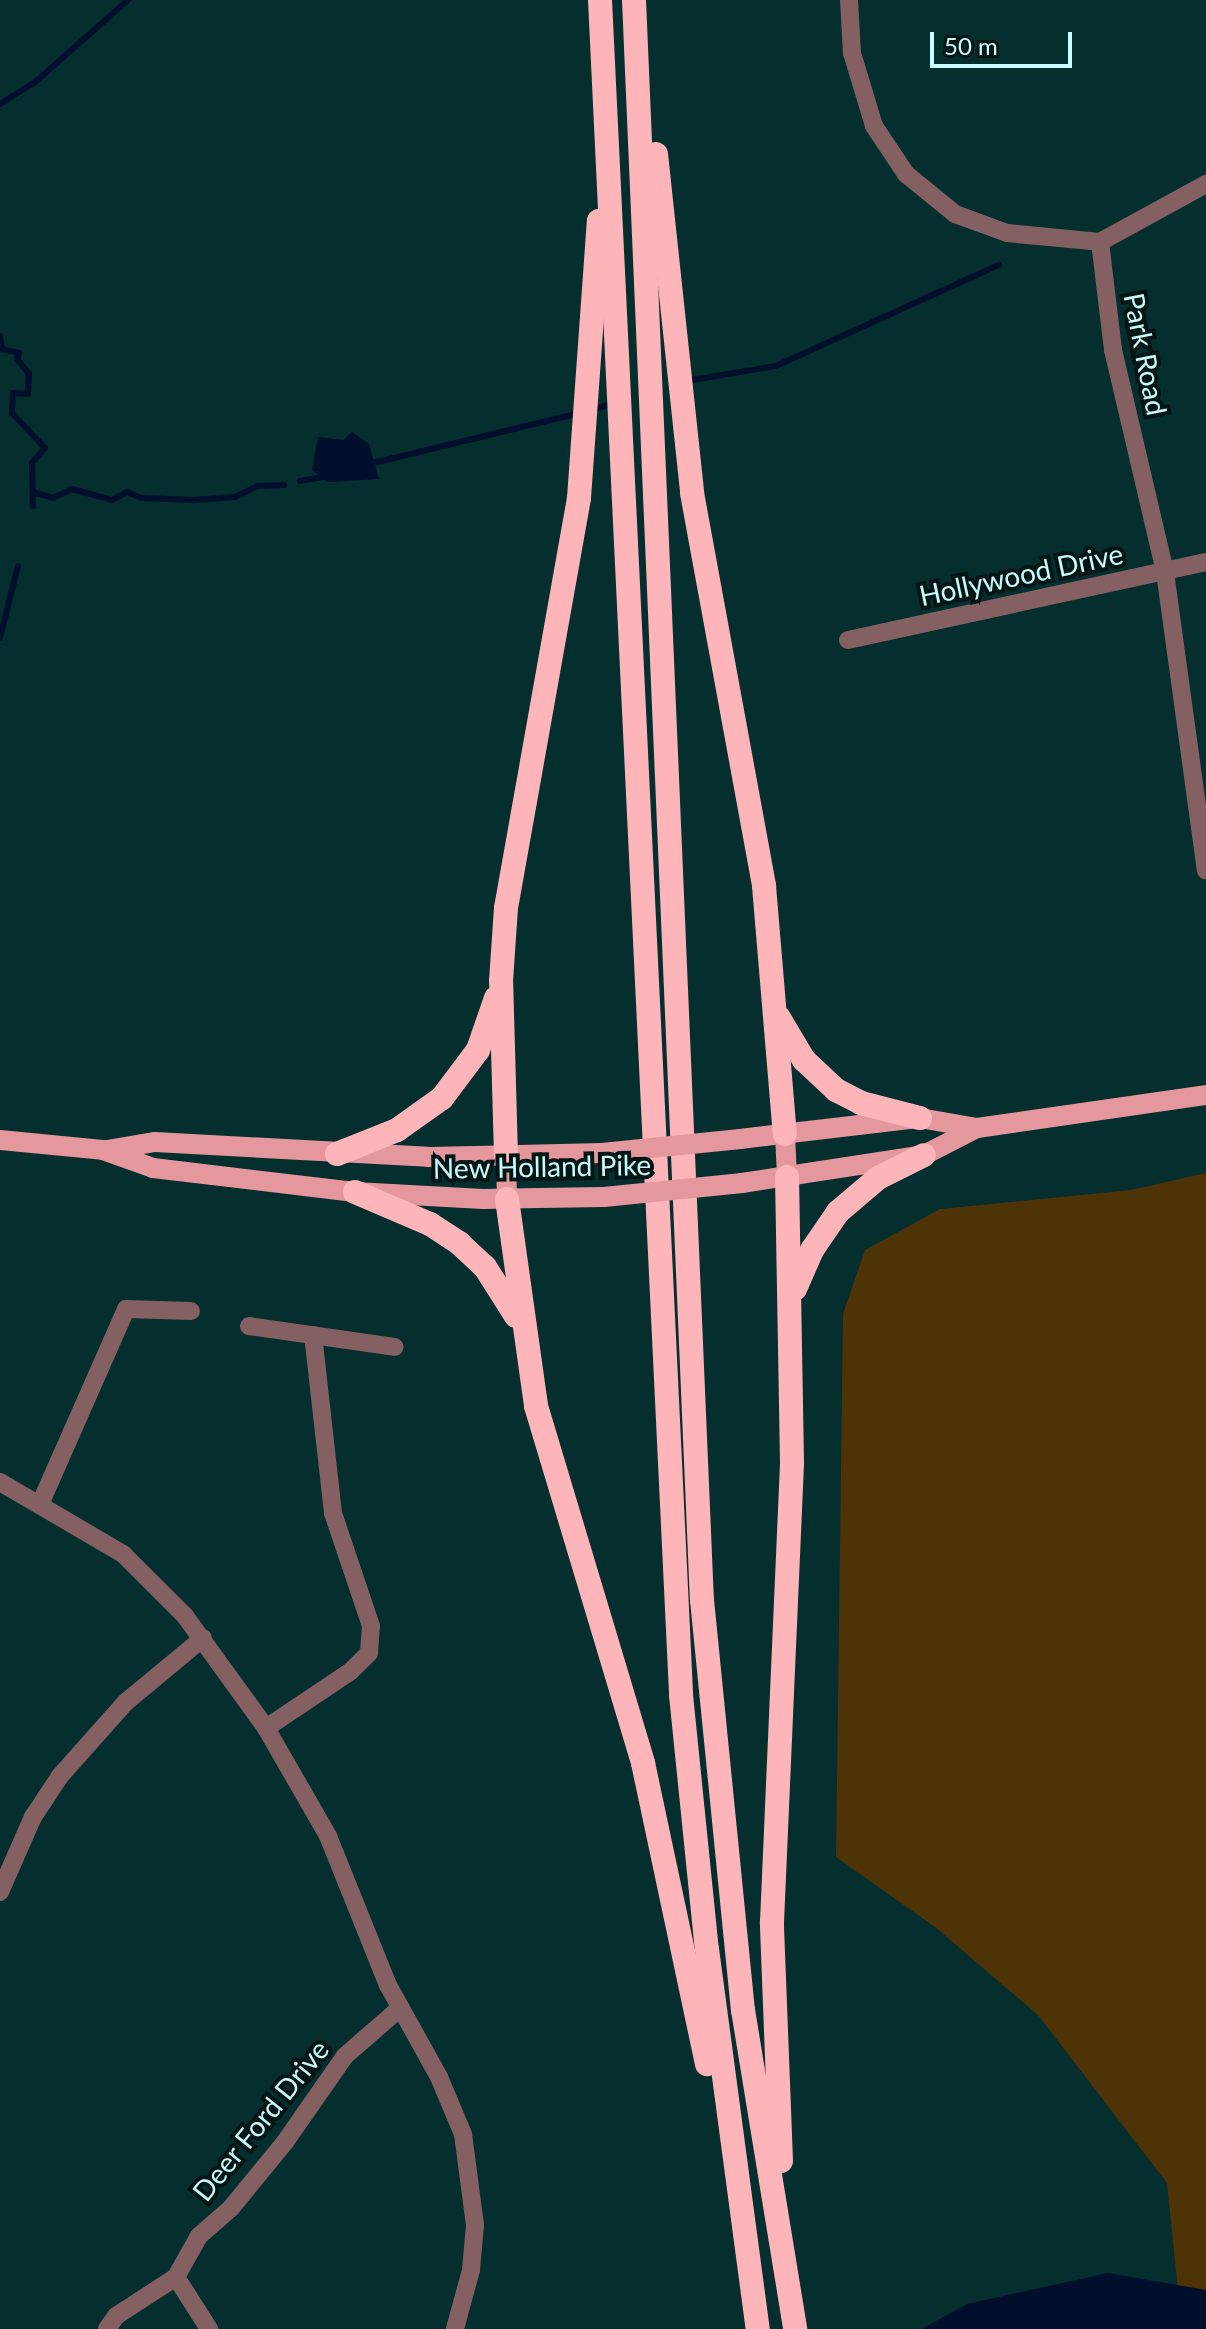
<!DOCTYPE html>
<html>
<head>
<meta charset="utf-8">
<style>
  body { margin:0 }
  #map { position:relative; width:1206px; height:2329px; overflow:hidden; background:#052e2e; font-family:Lato,sans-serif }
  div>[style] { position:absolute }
  .green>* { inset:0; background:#4e3307 }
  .water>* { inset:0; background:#000f2c }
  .stream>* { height:6px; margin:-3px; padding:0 3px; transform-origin:3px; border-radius:3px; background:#000f2c }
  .street>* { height:18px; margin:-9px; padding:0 9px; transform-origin:9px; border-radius:9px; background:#856063 }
  .primary>* { height:20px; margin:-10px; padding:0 10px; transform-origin:10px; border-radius:10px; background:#e4989e }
  .highway>* { height:24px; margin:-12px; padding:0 12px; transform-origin:12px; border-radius:12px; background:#feb5ba }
  .primary-bridge>* { height:20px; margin:-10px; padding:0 10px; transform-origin:10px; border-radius:10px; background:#e4989e }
  span { translate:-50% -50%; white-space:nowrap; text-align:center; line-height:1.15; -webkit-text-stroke:8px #001514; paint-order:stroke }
  .street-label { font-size:28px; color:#c8fdfc }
  .scale { position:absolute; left:930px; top:32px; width:142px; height:36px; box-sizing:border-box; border:4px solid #c8fdfc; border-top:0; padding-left:10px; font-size:24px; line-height:28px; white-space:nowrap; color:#c8fdfc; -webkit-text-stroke:6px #001514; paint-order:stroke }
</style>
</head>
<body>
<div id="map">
  <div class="green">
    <div style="clip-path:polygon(1206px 1173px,1206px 2329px,1182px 2329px,1167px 2183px,1038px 2015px,935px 1927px,836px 1857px,843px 1314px,865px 1250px,940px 1209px,1131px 1190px)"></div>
  </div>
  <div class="water">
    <div style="clip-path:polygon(352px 432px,369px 444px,379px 479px,328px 482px,312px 470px,318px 437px,343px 440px)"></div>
    <div style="clip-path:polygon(1108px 2273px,1206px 2290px,1206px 2329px,922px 2329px,967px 2304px)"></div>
  </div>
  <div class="stream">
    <div style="left:0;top:104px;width:40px;rotate:-32deg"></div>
    <div style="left:34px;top:83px;width:125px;rotate:-41.4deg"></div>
    <div style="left:0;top:336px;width:13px;rotate:81deg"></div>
    <div style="left:2px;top:349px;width:17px;rotate:13deg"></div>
    <div style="left:19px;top:353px;width:6px;rotate:108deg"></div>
    <div style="left:17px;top:359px;width:19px;rotate:51deg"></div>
    <div style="left:29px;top:374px;width:20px;rotate:93deg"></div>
    <div style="left:28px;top:394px;width:15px;rotate:-176deg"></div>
    <div style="left:13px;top:393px;width:20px;rotate:93deg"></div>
    <div style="left:12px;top:413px;width:48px;rotate:46.7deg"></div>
    <div style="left:45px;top:448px;width:20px;rotate:131deg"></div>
    <div style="left:32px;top:463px;width:43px;rotate:88.7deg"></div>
    <div style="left:686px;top:381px;width:91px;rotate:-9.5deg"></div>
    <div style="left:776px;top:366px;width:245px;rotate:-24.4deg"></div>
    <div style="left:591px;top:410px;width:24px;rotate:-17deg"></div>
    <div style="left:369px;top:464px;width:217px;rotate:-13.6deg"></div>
    <div style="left:300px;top:481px;width:28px;rotate:-10deg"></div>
    <div style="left:36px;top:493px;width:18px;rotate:16deg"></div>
    <div style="left:53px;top:498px;width:21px;rotate:-25deg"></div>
    <div style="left:72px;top:489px;width:41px;rotate:15.4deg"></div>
    <div style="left:112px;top:500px;width:17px;rotate:-28deg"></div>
    <div style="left:127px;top:492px;width:16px;rotate:22deg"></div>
    <div style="left:142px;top:498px;width:51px;rotate:2.2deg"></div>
    <div style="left:193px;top:500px;width:42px;rotate:-4.1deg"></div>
    <div style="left:235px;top:497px;width:25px;rotate:-26deg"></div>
    <div style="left:258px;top:486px;width:26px;rotate:-2deg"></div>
    <div style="left:0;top:638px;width:74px;rotate:-76deg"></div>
  </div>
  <div class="street">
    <div style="left:849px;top:0;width:53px;rotate:86.8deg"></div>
    <div style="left:852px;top:53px;width:76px;rotate:73.2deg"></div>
    <div style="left:874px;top:126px;width:58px;rotate:56.3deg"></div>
    <div style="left:906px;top:174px;width:63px;rotate:39.2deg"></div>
    <div style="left:955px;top:214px;width:55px;rotate:20.1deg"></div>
    <div style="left:1007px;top:233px;width:93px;rotate:5.5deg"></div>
    <div style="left:1100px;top:242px;width:121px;rotate:-28.7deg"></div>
    <div style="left:1100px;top:242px;width:109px;rotate:83.1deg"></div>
    <div style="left:1113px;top:350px;width:228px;rotate:76.8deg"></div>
    <div style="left:1165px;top:572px;width:301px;rotate:82.2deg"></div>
    <div style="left:848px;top:640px;width:366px;rotate:-12.3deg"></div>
    <div style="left:249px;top:1326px;width:147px;rotate:8.2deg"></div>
    <div style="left:0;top:1482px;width:143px;rotate:30.3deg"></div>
    <div style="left:123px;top:1554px;width:88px;rotate:45deg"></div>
    <div style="left:185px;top:1616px;width:138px;rotate:54.1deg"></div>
    <div style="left:266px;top:1728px;width:125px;rotate:60.1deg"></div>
    <div style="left:328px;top:1836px;width:161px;rotate:68.1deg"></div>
    <div style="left:388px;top:1985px;width:105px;rotate:61deg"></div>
    <div style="left:439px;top:2077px;width:62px;rotate:67.2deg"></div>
    <div style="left:463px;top:2134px;width:92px;rotate:82.5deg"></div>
    <div style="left:475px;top:2225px;width:45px;rotate:95.1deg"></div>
    <div style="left:471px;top:2270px;width:61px;rotate:105.2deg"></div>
    <div style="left:41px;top:1502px;width:211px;rotate:-66.2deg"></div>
    <div style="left:126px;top:1309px;width:65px;rotate:1.8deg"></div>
    <div style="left:266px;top:1728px;width:102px;rotate:-33.8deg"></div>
    <div style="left:351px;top:1671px;width:25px;rotate:-45deg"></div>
    <div style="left:369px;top:1653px;width:27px;rotate:-86deg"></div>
    <div style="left:371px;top:1626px;width:119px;rotate:-108.6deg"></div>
    <div style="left:333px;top:1513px;width:179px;rotate:-96.4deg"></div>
    <div style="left:0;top:1892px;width:82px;rotate:-66.3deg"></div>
    <div style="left:33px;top:1817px;width:49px;rotate:-56.6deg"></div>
    <div style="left:60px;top:1776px;width:99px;rotate:-48.3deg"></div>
    <div style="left:126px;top:1702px;width:100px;rotate:-39.7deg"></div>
    <div style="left:176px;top:2277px;width:62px;rotate:57.6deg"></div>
    <div style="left:107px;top:2329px;width:16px;rotate:-55deg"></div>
    <div style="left:116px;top:2316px;width:72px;rotate:-33deg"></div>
    <div style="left:176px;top:2277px;width:47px;rotate:-60.7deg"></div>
    <div style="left:199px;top:2236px;width:43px;rotate:-41.2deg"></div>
    <div style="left:231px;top:2208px;width:85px;rotate:-50.7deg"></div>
    <div style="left:285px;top:2142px;width:105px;rotate:-55.1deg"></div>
    <div style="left:345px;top:2056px;width:73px;rotate:-41.1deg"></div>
  </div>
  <div class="primary">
    <div style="left:785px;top:1134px;width:43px;rotate:87.3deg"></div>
    <div style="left:740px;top:1139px;width:181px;rotate:-6.7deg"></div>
    <div style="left:920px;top:1118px;width:58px;rotate:10deg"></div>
    <div style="left:977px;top:1128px;width:231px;rotate:-8.2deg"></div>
    <div style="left:0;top:1140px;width:103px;rotate:5.5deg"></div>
    <div style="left:103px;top:1150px;width:53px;rotate:19.8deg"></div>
    <div style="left:153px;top:1168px;width:203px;rotate:6.8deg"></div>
    <div style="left:355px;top:1192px;width:128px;rotate:3.1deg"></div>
    <div style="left:483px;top:1199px;width:121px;rotate:-0.9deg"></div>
    <div style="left:107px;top:1150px;width:49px;rotate:-9.5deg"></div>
    <div style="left:155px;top:1142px;width:273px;rotate:3.1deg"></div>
    <div style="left:428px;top:1157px;width:174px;rotate:-1.3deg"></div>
    <div style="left:506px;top:1156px;width:43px;rotate:88.7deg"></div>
    <div style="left:742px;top:1183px;width:184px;rotate:-8.7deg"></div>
    <div style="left:924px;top:1155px;width:59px;rotate:-27deg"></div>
  </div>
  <div class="highway">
    <div style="left:600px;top:0;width:1697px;rotate:87.26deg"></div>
    <div style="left:681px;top:1695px;width:255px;rotate:84.2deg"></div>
    <div style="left:707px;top:1949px;width:383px;rotate:82.4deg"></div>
    <div style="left:634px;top:0;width:1601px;rotate:87.57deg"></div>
    <div style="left:702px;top:1600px;width:412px;rotate:84.3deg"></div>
    <div style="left:743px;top:2010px;width:323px;rotate:80.7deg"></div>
    <div style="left:656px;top:154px;width:341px;rotate:83.9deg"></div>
    <div style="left:692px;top:493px;width:400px;rotate:79.6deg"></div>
    <div style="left:764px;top:886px;width:249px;rotate:85.2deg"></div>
    <div style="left:779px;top:1018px;width:49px;rotate:59.2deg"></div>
    <div style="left:804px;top:1060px;width:44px;rotate:43.2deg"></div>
    <div style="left:836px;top:1090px;width:28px;rotate:27deg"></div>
    <div style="left:861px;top:1103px;width:61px;rotate:14.3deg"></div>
    <div style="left:337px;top:1154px;width:65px;rotate:-21.8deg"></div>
    <div style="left:397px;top:1130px;width:55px;rotate:-35.4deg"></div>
    <div style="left:442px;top:1098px;width:60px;rotate:-53.1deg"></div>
    <div style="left:478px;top:1050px;width:55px;rotate:-70.9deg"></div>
    <div style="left:506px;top:1156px;width:175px;rotate:-91.6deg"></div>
    <div style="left:501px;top:981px;width:73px;rotate:-86.1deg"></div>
    <div style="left:506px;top:908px;width:416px;rotate:-79.9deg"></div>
    <div style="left:579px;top:498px;width:278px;rotate:-85.9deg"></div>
    <div style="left:355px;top:1192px;width:82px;rotate:23.1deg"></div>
    <div style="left:430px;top:1224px;width:35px;rotate:33deg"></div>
    <div style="left:459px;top:1243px;width:35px;rotate:43deg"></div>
    <div style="left:485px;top:1267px;width:58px;rotate:57.7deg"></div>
    <div style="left:507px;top:1199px;width:209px;rotate:82deg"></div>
    <div style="left:536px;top:1406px;width:373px;rotate:73.3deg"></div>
    <div style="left:643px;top:1763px;width:308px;rotate:78deg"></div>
    <div style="left:795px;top:1289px;width:43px;rotate:-66.4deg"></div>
    <div style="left:812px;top:1250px;width:46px;rotate:-55.6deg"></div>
    <div style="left:838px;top:1212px;width:52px;rotate:-40.4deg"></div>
    <div style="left:878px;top:1178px;width:51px;rotate:-26.6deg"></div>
    <div style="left:781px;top:2161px;width:239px;rotate:-92.2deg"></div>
    <div style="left:772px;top:1922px;width:460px;rotate:-87.5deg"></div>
    <div style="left:792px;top:1462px;width:285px;rotate:-91deg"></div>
  </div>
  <div class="primary-bridge">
    <div style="left:602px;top:1153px;width:139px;rotate:-5.8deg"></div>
    <div style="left:604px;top:1197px;width:139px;rotate:-5.8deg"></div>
  </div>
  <div class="street-label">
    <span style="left:1146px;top:354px;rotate:79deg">Park Road</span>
    <span style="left:1021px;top:574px;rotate:-12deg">Hollywood Drive</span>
    <span style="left:542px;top:1166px;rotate:-1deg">New Holland Pike</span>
    <span style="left:260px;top:2120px;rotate:-51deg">Deer Ford Drive</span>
  </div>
  <div class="scale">50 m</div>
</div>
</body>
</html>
